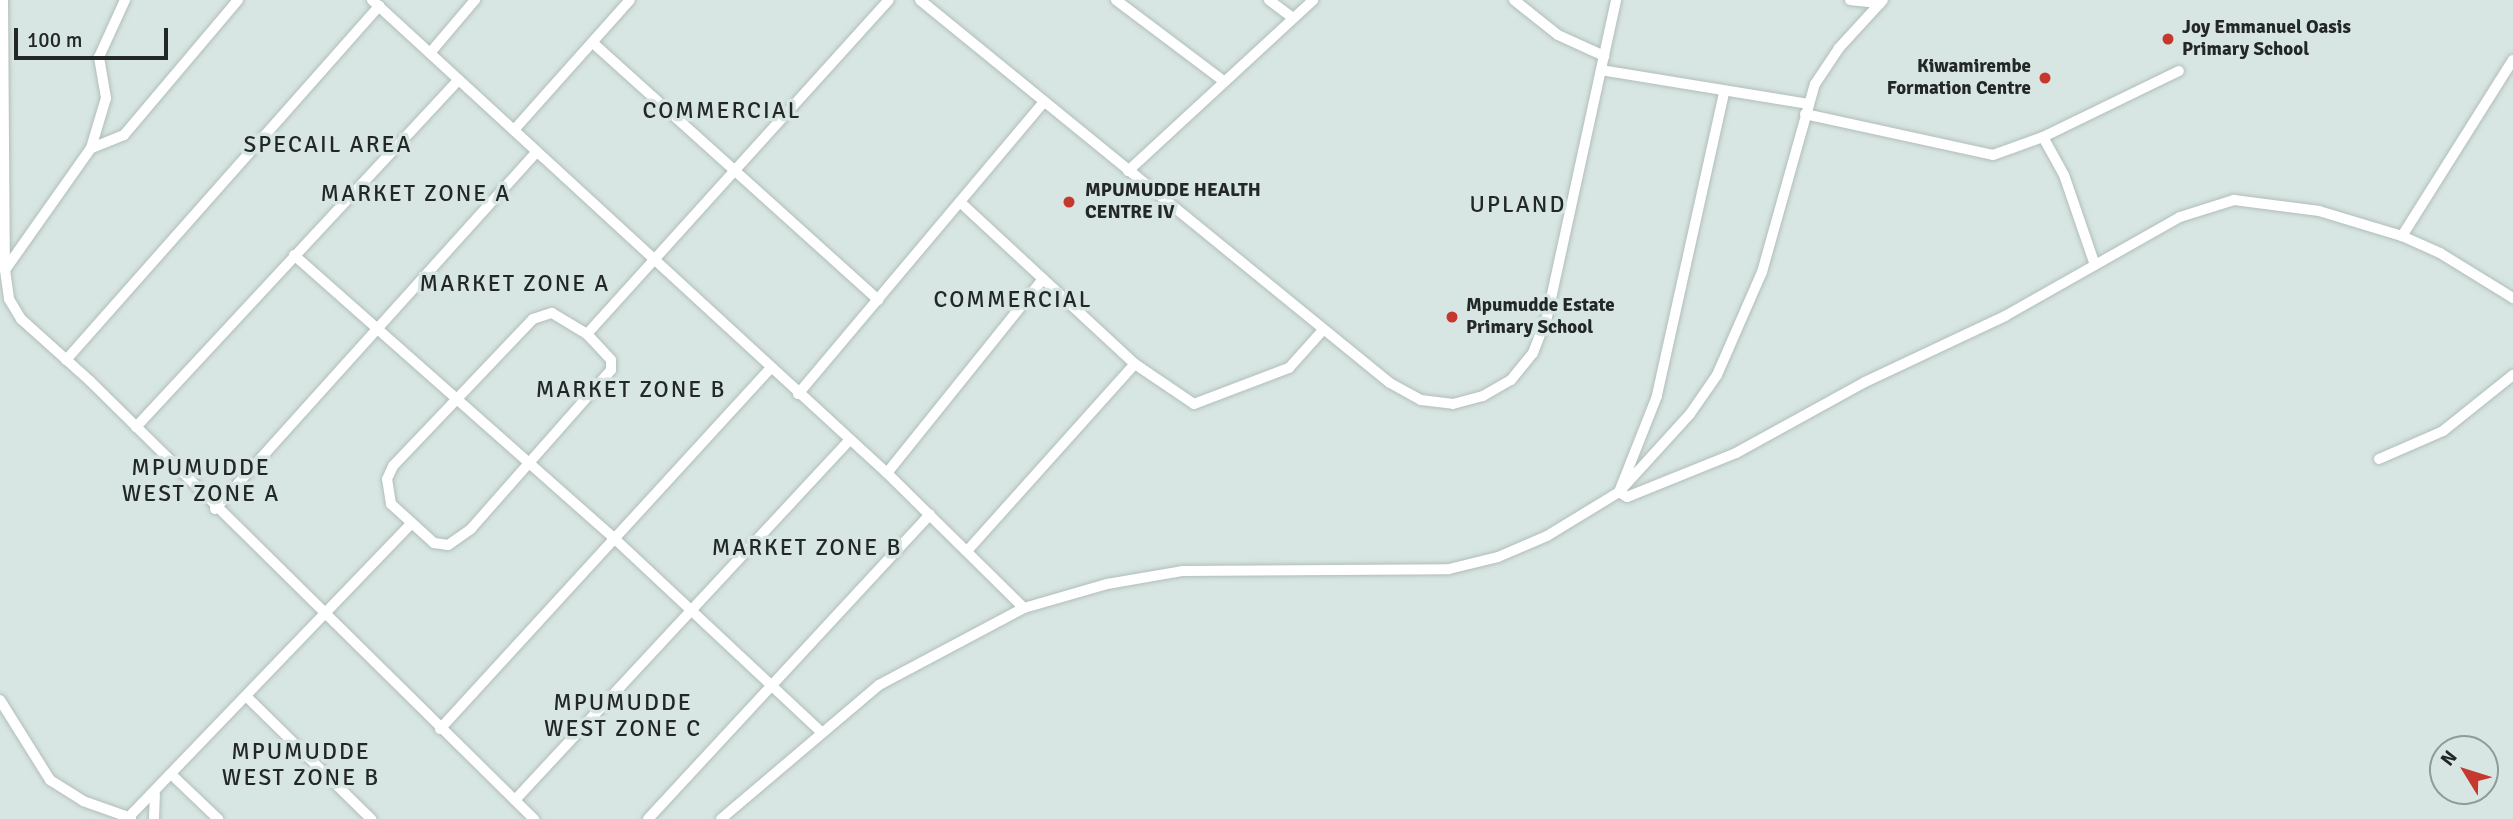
<!DOCTYPE html>
<html>
<head>
<meta charset="utf-8">
<style>
  body { margin:0 }
  #map { position:relative; width:2513px; height:819px; overflow:hidden; background:#d8e6e3; font-family:Signika,sans-serif }
  div>[style] { position:absolute }
  .roads { filter:drop-shadow(0 0 2px #b1beba) drop-shadow(0 0 2px #b1beba) }
  .minor>* { height:10px; margin:-5px; padding:0 5px; transform-origin:5px; border-radius:5px; background:#fff }
  .dots>* { width:19px; height:19px; translate:-50% -50%; box-sizing:border-box; border:4px solid #d8e6e3; border-radius:50% }
  span { translate:-50% -50%; white-space:nowrap; text-align:center; line-height:1.15; -webkit-text-stroke:7px #d8e6e3; paint-order:stroke }
  .poi-label { font-size:19px; color:#232827; font-weight:700 }
  .left { translate:0 -50%; text-align:left }
  .right { translate:-100% -50%; text-align:right }
  .quarter-label { font-size:23px; color:#232827; letter-spacing:2px }
  .north { position:absolute; left:2429px; top:735px; width:70px; height:70px; box-sizing:border-box; background:#d8e6e3; border:2px solid #909a98; border-radius:50%; rotate:308deg; font-size:19px; font-weight:700; line-height:28px; text-align:center; color:#232827 }
  .north::after { content:''; display:block; margin:auto; width:24px; height:32px; background:#c6382e; clip-path:polygon(50% 0,100% 100%,50% 72%,0 100%) }
  .scale { position:absolute; left:14px; top:28px; width:154px; height:32px; box-sizing:border-box; border:4px solid #232827; border-top:0; padding-left:9px; font-size:21px; line-height:24px; white-space:nowrap; color:#232827; -webkit-text-stroke:5px #d8e6e3; paint-order:stroke }
</style>
</head>
<body>
<div id="map">
  <div class="roads">
    <div class="minor">
      <div style="left:3px;top:0;width:270px;rotate:89.6deg"></div>
      <div style="left:238px;top:0;width:177px;rotate:130.2deg"></div>
      <div style="left:124px;top:135px;width:35px;rotate:158deg"></div>
      <div style="left:91px;top:148px;width:149px;rotate:125.2deg"></div>
      <div style="left:5px;top:270px;width:29px;rotate:82deg"></div>
      <div style="left:9px;top:299px;width:23px;rotate:59deg"></div>
      <div style="left:21px;top:319px;width:93px;rotate:41.9deg"></div>
      <div style="left:90px;top:381px;width:624px;rotate:44.61deg"></div>
      <div style="left:372px;top:0;width:699px;rotate:42.57deg"></div>
      <div style="left:887px;top:473px;width:192px;rotate:44.6deg"></div>
      <div style="left:920px;top:0;width:606px;rotate:39.18deg"></div>
      <div style="left:1390px;top:383px;width:35px;rotate:29deg"></div>
      <div style="left:1421px;top:400px;width:32px;rotate:7deg"></div>
      <div style="left:1453px;top:404px;width:31px;rotate:-15deg"></div>
      <div style="left:1483px;top:396px;width:32px;rotate:-30deg"></div>
      <div style="left:1511px;top:380px;width:35px;rotate:-51deg"></div>
      <div style="left:1533px;top:353px;width:39px;rotate:-69deg"></div>
      <div style="left:1547px;top:317px;width:324px;rotate:-77.7deg"></div>
      <div style="left:1116px;top:0;width:133px;rotate:37deg"></div>
      <div style="left:1269px;top:0;width:30px;rotate:37deg"></div>
      <div style="left:1514px;top:0;width:56px;rotate:38.5deg"></div>
      <div style="left:1558px;top:35px;width:51px;rotate:24.5deg"></div>
      <div style="left:1850px;top:0;width:30px;rotate:6deg"></div>
      <div style="left:593px;top:43px;width:384px;rotate:42deg"></div>
      <div style="left:430px;top:53px;width:70px;rotate:-49.7deg"></div>
      <div style="left:1601px;top:70px;width:210px;rotate:9.3deg"></div>
      <div style="left:1724px;top:93px;width:310px;rotate:102.5deg"></div>
      <div style="left:1657px;top:396px;width:103px;rotate:111.6deg"></div>
      <div style="left:1619px;top:492px;width:9px;rotate:32deg"></div>
      <div style="left:1627px;top:497px;width:118px;rotate:-22deg"></div>
      <div style="left:1736px;top:453px;width:147px;rotate:-28.8deg"></div>
      <div style="left:1865px;top:382px;width:155px;rotate:-25.2deg"></div>
      <div style="left:2005px;top:316px;width:201px;rotate:-29.5deg"></div>
      <div style="left:2180px;top:217px;width:57px;rotate:-17.5deg"></div>
      <div style="left:2234px;top:200px;width:86px;rotate:7.4deg"></div>
      <div style="left:2319px;top:211px;width:87px;rotate:16.8deg"></div>
      <div style="left:2402px;top:236px;width:42px;rotate:24.1deg"></div>
      <div style="left:2440px;top:253px;width:86px;rotate:31.7deg"></div>
      <div style="left:1805px;top:114px;width:192px;rotate:12.3deg"></div>
      <div style="left:1993px;top:155px;width:53px;rotate:-19.8deg"></div>
      <div style="left:2043px;top:137px;width:151px;rotate:-25.9deg"></div>
      <div style="left:514px;top:130px;width:174px;rotate:-48.3deg"></div>
      <div style="left:2043px;top:137px;width:43px;rotate:61.1deg"></div>
      <div style="left:2064px;top:175px;width:95px;rotate:71deg"></div>
      <div style="left:91px;top:148px;width:52px;rotate:-73.3deg"></div>
      <div style="left:106px;top:98px;width:42px;rotate:-99.7deg"></div>
      <div style="left:99px;top:57px;width:63px;rotate:-65.5deg"></div>
      <div style="left:1128px;top:171px;width:252px;rotate:-42.7deg"></div>
      <div style="left:960px;top:202px;width:238px;rotate:42.8deg"></div>
      <div style="left:1135px;top:364px;width:71px;rotate:34.1deg"></div>
      <div style="left:1194px;top:404px;width:102px;rotate:-20.8deg"></div>
      <div style="left:1289px;top:368px;width:51px;rotate:-48.2deg"></div>
      <div style="left:2402px;top:236px;width:208px;rotate:-57.8deg"></div>
      <div style="left:294px;top:255px;width:429px;rotate:41.5deg"></div>
      <div style="left:615px;top:539px;width:282px;rotate:43.1deg"></div>
      <div style="left:552px;top:313px;width:41px;rotate:31deg"></div>
      <div style="left:587px;top:334px;width:35px;rotate:47deg"></div>
      <div style="left:611px;top:360px;width:10px;rotate:90deg"></div>
      <div style="left:611px;top:370px;width:212px;rotate:131.4deg"></div>
      <div style="left:471px;top:529px;width:28px;rotate:145deg"></div>
      <div style="left:448px;top:545px;width:14px;rotate:-172deg"></div>
      <div style="left:434px;top:543px;width:58px;rotate:-137.8deg"></div>
      <div style="left:391px;top:504px;width:25px;rotate:-99deg"></div>
      <div style="left:387px;top:479px;width:14px;rotate:-65deg"></div>
      <div style="left:393px;top:466px;width:203px;rotate:-46.4deg"></div>
      <div style="left:533px;top:319px;width:20px;rotate:-18deg"></div>
      <div style="left:587px;top:334px;width:450px;rotate:-47.9deg"></div>
      <div style="left:66px;top:360px;width:473px;rotate:-48.5deg"></div>
      <div style="left:798px;top:394px;width:380px;rotate:-49.9deg"></div>
      <div style="left:136px;top:427px;width:474px;rotate:-47.1deg"></div>
      <div style="left:2379px;top:459px;width:70px;rotate:-23.6deg"></div>
      <div style="left:2443px;top:431px;width:90px;rotate:-38.7deg"></div>
      <div style="left:887px;top:473px;width:249px;rotate:-51.2deg"></div>
      <div style="left:215px;top:509px;width:481px;rotate:-48deg"></div>
      <div style="left:967px;top:551px;width:251px;rotate:-48.1deg"></div>
      <div style="left:248px;top:698px;width:173px;rotate:44.5deg"></div>
      <div style="left:0;top:700px;width:94px;rotate:58deg"></div>
      <div style="left:50px;top:780px;width:39px;rotate:32deg"></div>
      <div style="left:83px;top:801px;width:51px;rotate:19.5deg"></div>
      <div style="left:440px;top:729px;width:488px;rotate:-47.5deg"></div>
      <div style="left:172px;top:775px;width:64px;rotate:43.7deg"></div>
      <div style="left:515px;top:800px;width:492px;rotate:-47.1deg"></div>
      <div style="left:127px;top:819px;width:409px;rotate:-46.1deg"></div>
      <div style="left:154px;top:819px;width:25px;rotate:-88deg"></div>
      <div style="left:648px;top:819px;width:415px;rotate:-47.2deg"></div>
      <div style="left:721px;top:819px;width:207px;rotate:-40.3deg"></div>
      <div style="left:879px;top:685px;width:164px;rotate:-28deg"></div>
      <div style="left:1024px;top:608px;width:86px;rotate:-16.1deg"></div>
      <div style="left:1107px;top:584px;width:76px;rotate:-9.8deg"></div>
      <div style="left:1182px;top:571px;width:267px;rotate:-0.4deg"></div>
      <div style="left:1449px;top:569px;width:50px;rotate:-13.8deg"></div>
      <div style="left:1498px;top:557px;width:53px;rotate:-23.2deg"></div>
      <div style="left:1547px;top:536px;width:84px;rotate:-31.4deg"></div>
      <div style="left:1619px;top:492px;width:105px;rotate:-47.7deg"></div>
      <div style="left:1690px;top:414px;width:47px;rotate:-55.3deg"></div>
      <div style="left:1717px;top:375px;width:112px;rotate:-66.4deg"></div>
      <div style="left:1762px;top:272px;width:195px;rotate:-74.3deg"></div>
      <div style="left:1815px;top:84px;width:43px;rotate:-56.3deg"></div>
      <div style="left:1839px;top:48px;width:65px;rotate:-47.5deg"></div>
    </div>
  </div>
  <div class="dots">
    <div style="left:2168px;top:39px;background:#c6382e"></div>
    <div style="left:2045px;top:78px;background:#c6382e"></div>
    <div style="left:1069px;top:202px;background:#c6382e"></div>
    <div style="left:1452px;top:317px;background:#c6382e"></div>
  </div>
  <div class="poi-label">
    <span class="left" style="left:2182px;top:39px">Joy Emmanuel Oasis<br>Primary School</span>
    <span class="right" style="left:2031px;top:78px">Kiwamirembe<br>Formation Centre</span>
    <span class="left" style="left:1085px;top:202px">MPUMUDDE HEALTH<br>CENTRE IV</span>
    <span class="left" style="left:1466px;top:317px">Mpumudde Estate<br>Primary School</span>
  </div>
  <div class="quarter-label">
    <span style="left:722px;top:111px">COMMERCIAL</span>
    <span style="left:328px;top:145px">SPECAIL AREA</span>
    <span style="left:416px;top:194px">MARKET ZONE A</span>
    <span style="left:1518px;top:205px">UPLAND</span>
    <span style="left:515px;top:284px">MARKET ZONE A</span>
    <span style="left:1013px;top:300px">COMMERCIAL</span>
    <span style="left:631px;top:390px">MARKET ZONE B</span>
    <span style="left:201px;top:481px">MPUMUDDE<br>WEST ZONE A</span>
    <span style="left:807px;top:548px">MARKET ZONE B</span>
    <span style="left:623px;top:716px">MPUMUDDE<br>WEST ZONE C</span>
    <span style="left:301px;top:765px">MPUMUDDE<br>WEST ZONE B</span>
  </div>
  <div class="north">N</div>
  <div class="scale">100 m</div>
</div>
</body>
</html>
